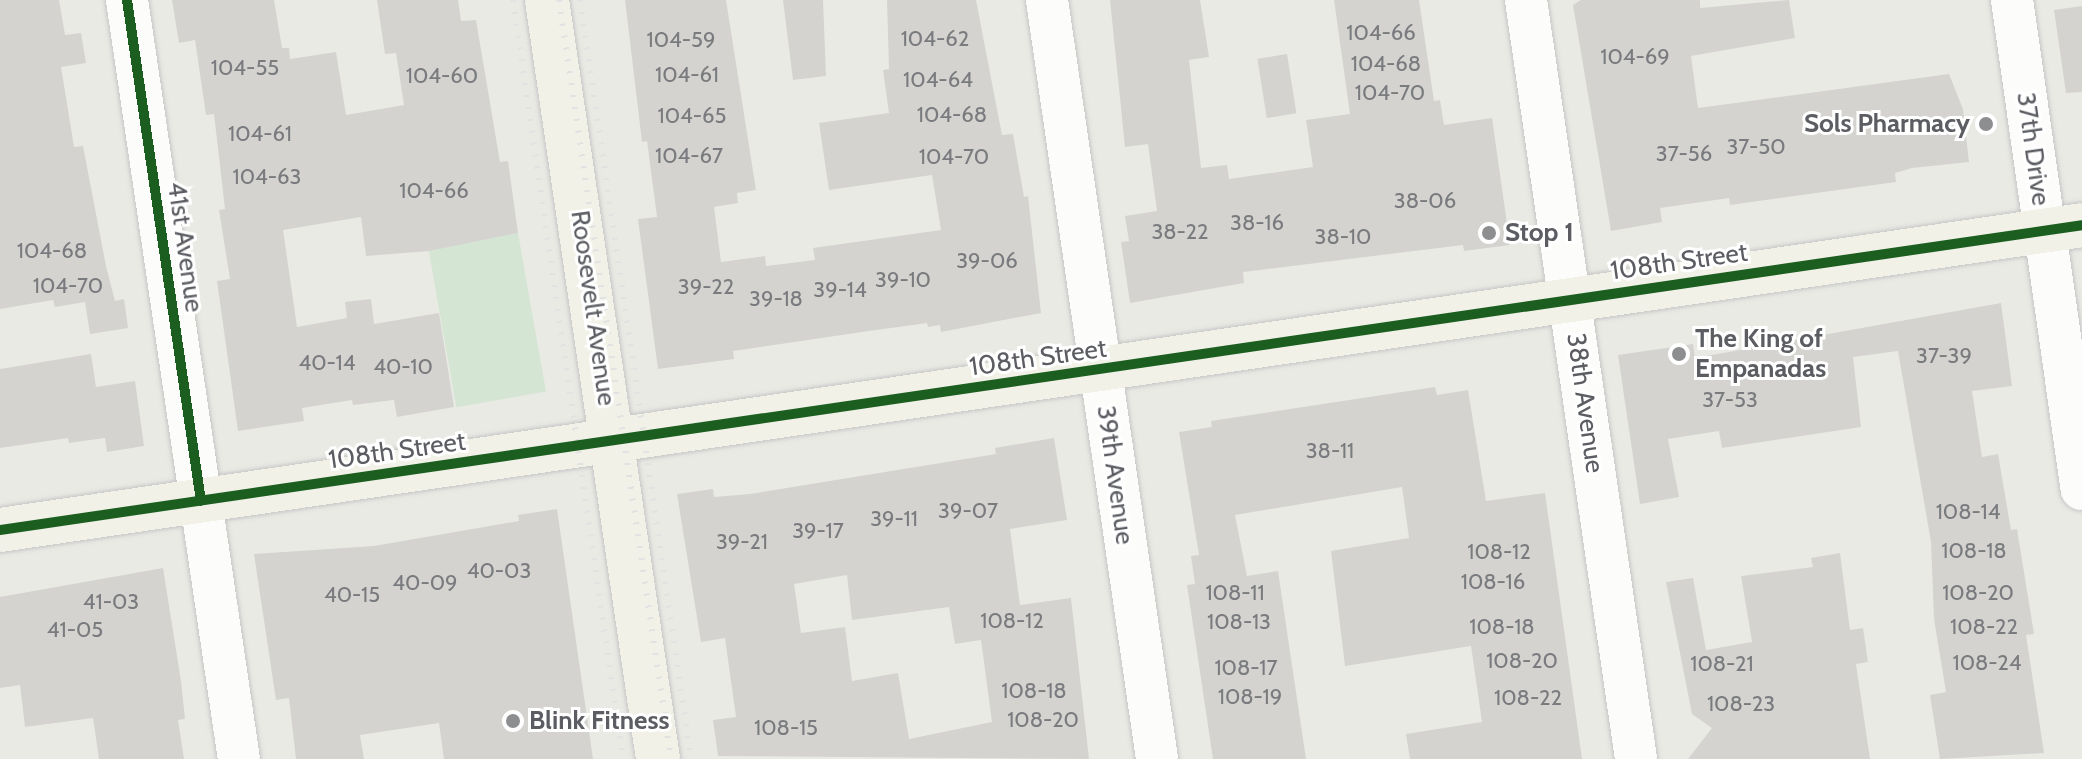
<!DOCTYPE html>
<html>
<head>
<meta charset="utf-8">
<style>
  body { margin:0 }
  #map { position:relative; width:2082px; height:759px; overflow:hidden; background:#eaeae5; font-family:Cabin,sans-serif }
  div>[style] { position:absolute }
  .green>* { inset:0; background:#d5e5d4; transform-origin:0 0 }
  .building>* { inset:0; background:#d4d3d0; transform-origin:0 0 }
  .roads { filter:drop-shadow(0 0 2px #c6c6c6) drop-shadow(0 0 2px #c6c6c6) }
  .minor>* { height:42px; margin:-21px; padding:0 21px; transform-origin:21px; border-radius:21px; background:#fcfcfb }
  .major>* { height:44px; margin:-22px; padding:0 22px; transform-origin:22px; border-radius:22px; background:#f1f1e8 }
  .rail>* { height:6px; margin-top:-3px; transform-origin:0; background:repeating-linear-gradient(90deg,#e2e2e2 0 2px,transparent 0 12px) }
  .cycleway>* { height:10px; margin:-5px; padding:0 5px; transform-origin:5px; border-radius:5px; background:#1b5e20 }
  .dots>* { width:22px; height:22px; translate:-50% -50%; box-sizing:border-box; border:4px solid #fff; border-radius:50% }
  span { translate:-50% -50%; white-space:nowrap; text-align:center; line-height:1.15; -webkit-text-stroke:6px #fff; paint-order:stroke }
  .number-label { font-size:22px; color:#7a7b7e }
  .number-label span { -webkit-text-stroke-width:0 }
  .poi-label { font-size:26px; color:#5b5d62; font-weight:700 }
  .right { translate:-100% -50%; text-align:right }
  .left { translate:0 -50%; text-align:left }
  .street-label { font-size:26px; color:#5b5d62 }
</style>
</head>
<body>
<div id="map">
  <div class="green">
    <div style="left:518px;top:233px;width:161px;height:91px;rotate:80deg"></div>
  </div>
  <div class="building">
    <div style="clip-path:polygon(0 0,59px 0,65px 35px,81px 33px,86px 63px,61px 67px,74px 147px,83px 146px,106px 266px,115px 301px,124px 299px,128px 328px,90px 334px,85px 302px,55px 307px,53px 300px,0 309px)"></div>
    <div style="clip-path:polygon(172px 0,274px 0,282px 48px,289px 48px,290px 59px,336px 52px,346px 115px,404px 105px,396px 53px,385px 54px,377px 0,458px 0,461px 21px,476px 20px,500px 162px,508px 161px,518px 233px,429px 251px,366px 256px,361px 217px,283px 230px,297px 327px,347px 318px,345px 302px,371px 299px,374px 324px,439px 313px,454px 407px,397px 417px,394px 400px,353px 405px,352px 400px,302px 408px,304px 421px,238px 431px,217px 281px,230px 279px,219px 210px,225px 209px,214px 114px,206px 115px,195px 40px,179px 43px)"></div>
    <div style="clip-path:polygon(625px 0,726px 0,756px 190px,737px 193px,738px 203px,714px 207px,721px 262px,765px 256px,766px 266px,815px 260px,813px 248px,941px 230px,932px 175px,829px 190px,819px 123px,889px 113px,883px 70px,889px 69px,887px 0,976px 0,1002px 135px,1013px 134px,1024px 197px,1028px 196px,1041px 313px,941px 332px,940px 325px,928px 327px,927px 323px,862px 332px,733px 351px,734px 359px,658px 369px,638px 219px,657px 217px,647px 141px,642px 142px)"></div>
    <div style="clip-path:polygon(783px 0,823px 0,826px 76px,793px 80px)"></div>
    <div style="clip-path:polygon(1110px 0,1200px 0,1209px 57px,1189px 60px,1201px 168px,1227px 165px,1229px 179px,1313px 167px,1306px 120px,1350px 114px,1334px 0,1419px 0,1434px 101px,1440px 100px,1444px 125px,1492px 118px,1510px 245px,1464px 251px,1463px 245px,1243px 272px,1244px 283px,1130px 303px,1121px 242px,1129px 241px,1125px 216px,1157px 211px,1148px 144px,1125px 147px)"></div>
    <div style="clip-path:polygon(1581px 0,1700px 0,1700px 8px,1789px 0,1795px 38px,1691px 56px,1698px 108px,1949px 74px,1963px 109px,1969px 162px,1912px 168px,1895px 173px,1896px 182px,1730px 205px,1729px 198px,1660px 208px,1662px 222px,1611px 231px,1573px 5px)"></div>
    <div style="clip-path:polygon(2082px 6px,2082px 92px,2066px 93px,2054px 10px)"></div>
    <div style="left:1287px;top:54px;width:60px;height:30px;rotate:81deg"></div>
    <div style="clip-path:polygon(2001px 303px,2012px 386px,1972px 391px,1982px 457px,1998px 454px,2011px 530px,2017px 529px,2034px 634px,2026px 635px,2044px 753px,1940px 759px,1930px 695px,1946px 692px,1934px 619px,1931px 542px,1898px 351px,1853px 357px,1861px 427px,1722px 448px,1719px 431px,1668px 439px,1679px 497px,1640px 504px,1618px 355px,1693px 344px,1695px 358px)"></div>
    <div style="clip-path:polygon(91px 354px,96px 387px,135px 381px,144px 446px,107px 452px,105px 438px,69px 443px,68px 438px,0 448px,0 369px)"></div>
    <div style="clip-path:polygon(1435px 387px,1437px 395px,1468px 390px,1486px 501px,1545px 493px,1582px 759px,1410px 759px,1406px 734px,1482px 722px,1471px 646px,1345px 666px,1331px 551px,1409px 538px,1402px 487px,1235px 515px,1247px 576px,1278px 571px,1306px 759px,1213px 759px,1187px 585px,1195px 584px,1191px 556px,1199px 555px,1179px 432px,1212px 427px,1211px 421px)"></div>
    <div style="clip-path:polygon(evenodd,1054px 438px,1067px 520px,1010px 529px,1020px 605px,1071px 598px,1089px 759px,718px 756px,713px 720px,736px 717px,725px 638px,701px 642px,677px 494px,713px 489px,714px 497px,750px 494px,996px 454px,995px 448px,1054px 438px,847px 575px,852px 620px,949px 607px,955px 644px,981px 640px,992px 722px,909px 739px,898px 673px,852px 681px,845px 627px,801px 633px,794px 584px,847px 575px)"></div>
    <div style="clip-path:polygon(557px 509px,593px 759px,444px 759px,439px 723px,360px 735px,364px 759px,296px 759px,289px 698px,276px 700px,254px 554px,374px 546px,519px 521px,518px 515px)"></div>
    <div style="clip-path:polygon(1840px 553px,1850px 630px,1863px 628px,1868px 662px,1856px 664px,1870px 759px,1688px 759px,1712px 728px,1692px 714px,1666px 582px,1693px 578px,1706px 650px,1752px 642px,1741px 576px,1813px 567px,1811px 558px)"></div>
    <div style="clip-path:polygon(163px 568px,181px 681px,185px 719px,178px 720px,184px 759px,99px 759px,93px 718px,25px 727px,20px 685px,0 688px,0 597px)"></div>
  </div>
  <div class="roads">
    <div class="minor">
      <div style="left:127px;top:0;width:767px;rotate:81.61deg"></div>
      <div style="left:1047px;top:0;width:767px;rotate:81.75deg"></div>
      <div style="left:1526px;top:0;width:767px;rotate:81.75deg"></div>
      <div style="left:2012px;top:0;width:494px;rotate:81.9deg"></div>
    </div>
    <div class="major">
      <div style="left:547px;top:0;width:767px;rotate:81.68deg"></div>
      <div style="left:0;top:530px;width:2104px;rotate:-8.33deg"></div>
    </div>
  </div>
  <div class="rail">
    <div style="left:513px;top:0;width:767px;rotate:81.75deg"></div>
    <div style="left:559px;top:0;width:767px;rotate:81.61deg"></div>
    <div style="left:580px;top:0;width:767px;rotate:81.68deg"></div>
  </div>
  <div class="cycleway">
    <div style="left:127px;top:0;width:506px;rotate:81.6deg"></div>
    <div style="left:0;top:530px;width:2104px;rotate:-8.33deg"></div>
  </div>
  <div class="dots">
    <div style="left:1986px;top:124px;background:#8d8e90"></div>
    <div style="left:1489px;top:233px;background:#8d8e90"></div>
    <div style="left:1679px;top:354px;background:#8d8e90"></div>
    <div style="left:513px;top:721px;background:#8d8e90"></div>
  </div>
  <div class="number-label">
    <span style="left:1381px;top:33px">104-66</span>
    <span style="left:935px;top:39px">104-62</span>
    <span style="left:681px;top:40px">104-59</span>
    <span style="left:1635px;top:57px">104-69</span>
    <span style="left:1386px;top:64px">104-68</span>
    <span style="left:245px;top:68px">104-55</span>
    <span style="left:687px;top:75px">104-61</span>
    <span style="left:442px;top:76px">104-60</span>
    <span style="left:938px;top:80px">104-64</span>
    <span style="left:1390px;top:93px">104-70</span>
    <span style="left:952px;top:115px">104-68</span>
    <span style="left:692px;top:116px">104-65</span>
    <span style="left:260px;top:134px">104-61</span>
    <span style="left:1756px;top:147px">37-50</span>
    <span style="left:1684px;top:154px">37-56</span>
    <span style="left:689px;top:156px">104-67</span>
    <span style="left:954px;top:157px">104-70</span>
    <span style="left:267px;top:177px">104-63</span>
    <span style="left:434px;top:191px">104-66</span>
    <span style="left:1425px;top:201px">38-06</span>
    <span style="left:1257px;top:223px">38-16</span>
    <span style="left:1180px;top:232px">38-22</span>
    <span style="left:1343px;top:237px">38-10</span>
    <span style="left:52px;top:251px">104-68</span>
    <span style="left:987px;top:261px">39-06</span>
    <span style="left:903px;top:280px">39-10</span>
    <span style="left:68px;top:286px">104-70</span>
    <span style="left:706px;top:287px">39-22</span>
    <span style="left:840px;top:290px">39-14</span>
    <span style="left:776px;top:299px">39-18</span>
    <span style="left:1944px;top:356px">37-39</span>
    <span style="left:327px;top:363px">40-14</span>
    <span style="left:403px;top:367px">40-10</span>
    <span style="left:1730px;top:400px">37-53</span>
    <span style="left:1330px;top:451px">38-11</span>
    <span style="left:968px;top:511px">39-07</span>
    <span style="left:1968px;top:512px">108-14</span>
    <span style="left:894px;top:519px">39-11</span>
    <span style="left:818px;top:531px">39-17</span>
    <span style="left:742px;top:542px">39-21</span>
    <span style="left:1974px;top:551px">108-18</span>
    <span style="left:1499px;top:552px">108-12</span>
    <span style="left:499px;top:571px">40-03</span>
    <span style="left:1493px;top:582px">108-16</span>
    <span style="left:425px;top:583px">40-09</span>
    <span style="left:1235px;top:593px">108-11</span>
    <span style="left:1978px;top:593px">108-20</span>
    <span style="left:352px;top:595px">40-15</span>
    <span style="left:111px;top:602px">41-03</span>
    <span style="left:1012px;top:621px">108-12</span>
    <span style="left:1239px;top:622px">108-13</span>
    <span style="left:1502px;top:627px">108-18</span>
    <span style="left:1984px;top:627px">108-22</span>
    <span style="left:75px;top:630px">41-05</span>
    <span style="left:1522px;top:661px">108-20</span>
    <span style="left:1987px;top:663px">108-24</span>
    <span style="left:1722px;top:664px">108-21</span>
    <span style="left:1246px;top:668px">108-17</span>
    <span style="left:1034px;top:691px">108-18</span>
    <span style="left:1250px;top:697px">108-19</span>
    <span style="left:1528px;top:698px">108-22</span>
    <span style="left:1741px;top:704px">108-23</span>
    <span style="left:1043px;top:720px">108-20</span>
    <span style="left:786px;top:728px">108-15</span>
  </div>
  <div class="poi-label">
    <span class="right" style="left:1970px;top:124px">Sols Pharmacy</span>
    <span class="left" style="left:1505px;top:233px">Stop 1</span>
    <span class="left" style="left:1695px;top:354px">The King of<br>Empanadas</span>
    <span class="left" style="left:529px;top:721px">Blink Fitness</span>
  </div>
  <div class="street-label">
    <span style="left:2033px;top:149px;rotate:82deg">37th Drive</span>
    <span style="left:185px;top:247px;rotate:82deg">41st Avenue</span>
    <span style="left:1679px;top:262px;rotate:-8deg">108th Street</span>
    <span style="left:593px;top:308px;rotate:82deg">Roosevelt Avenue</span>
    <span style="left:1038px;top:358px;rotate:-8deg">108th Street</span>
    <span style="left:1585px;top:403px;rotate:82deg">38th Avenue</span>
    <span style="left:397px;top:451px;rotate:-8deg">108th Street</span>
    <span style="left:1115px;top:475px;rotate:82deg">39th Avenue</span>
  </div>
</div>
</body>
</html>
